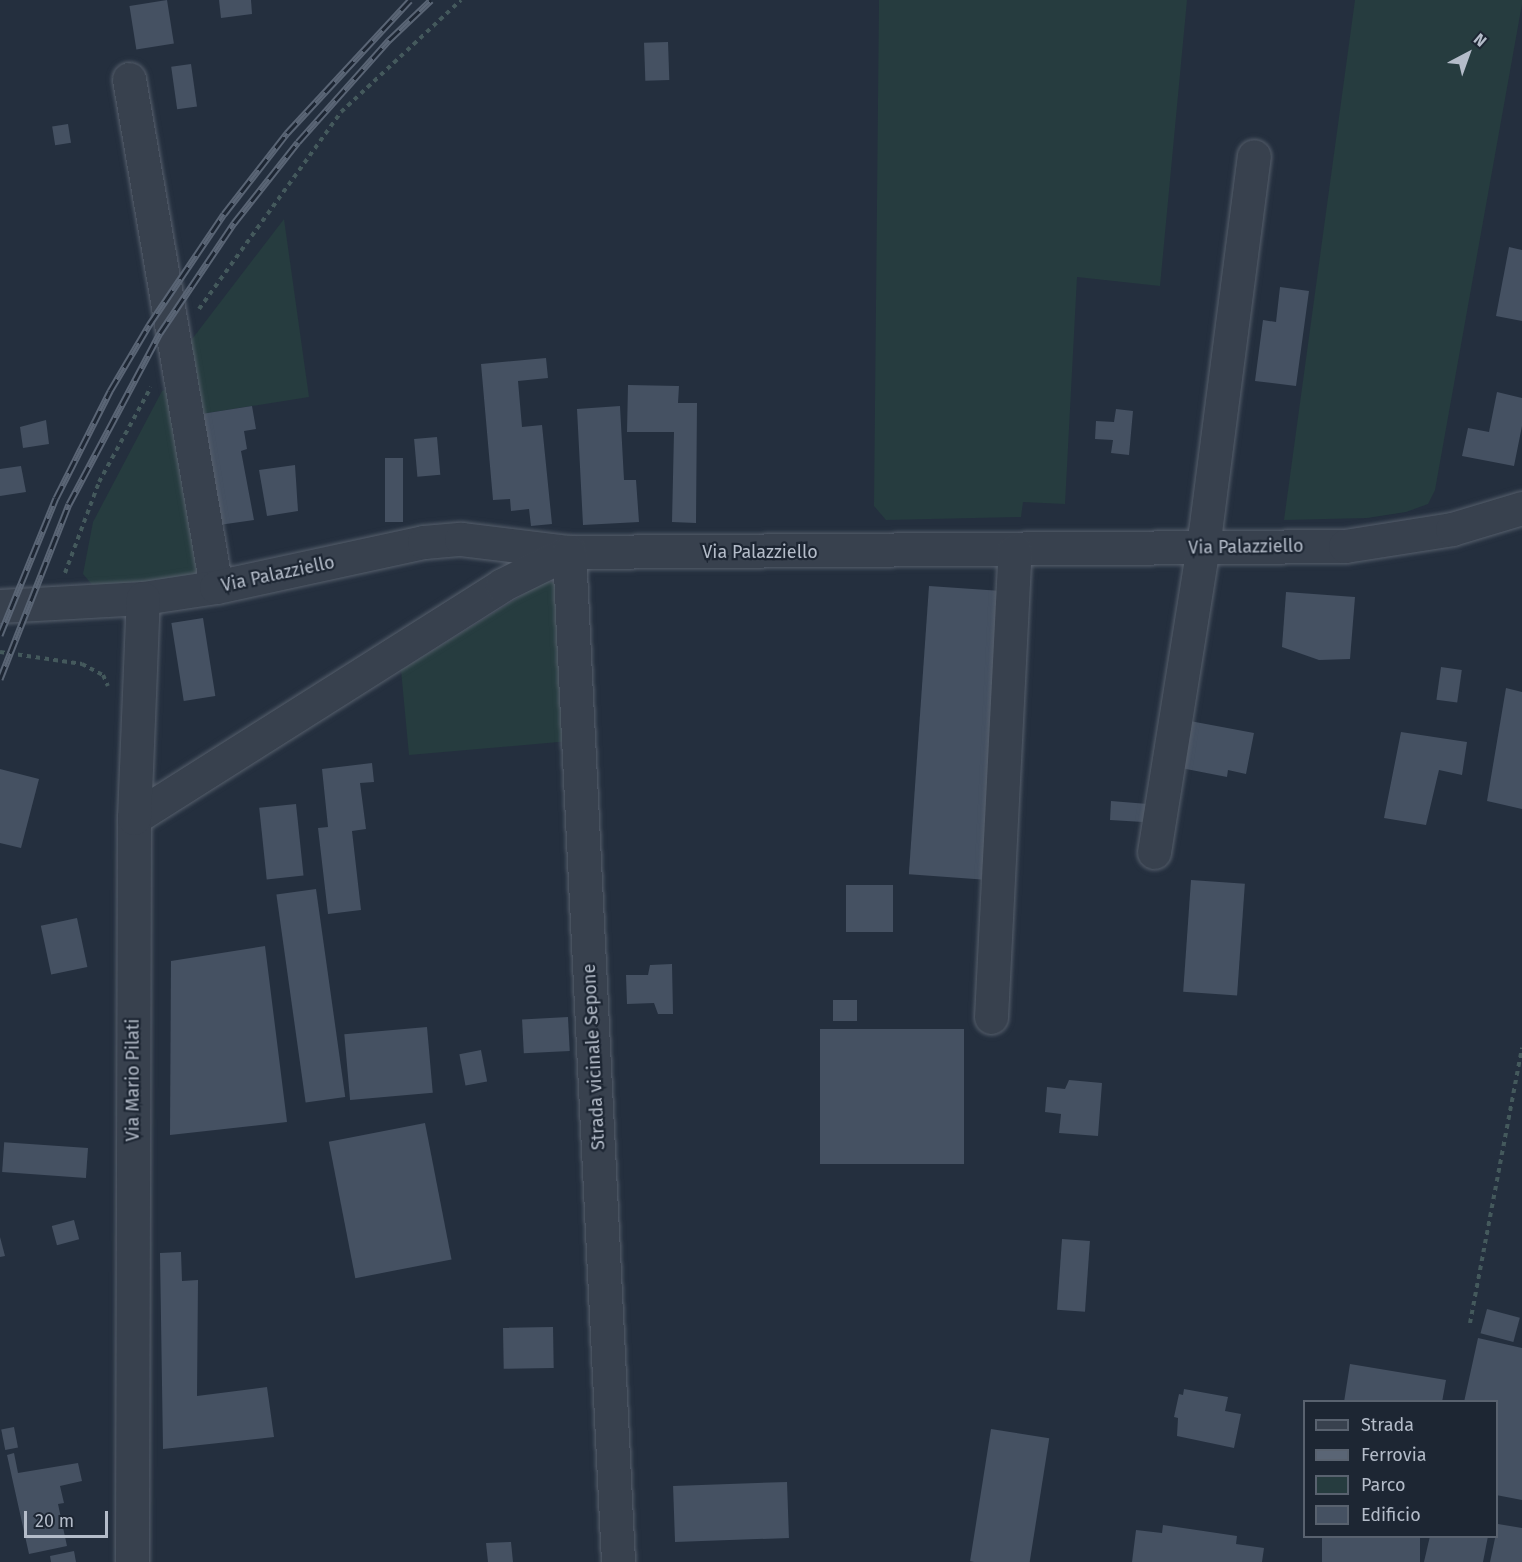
<!DOCTYPE html>
<html>
<head>
<meta charset="utf-8">
<style>
  body { margin:0 }
  #map { position:relative; width:1522px; height:1562px; overflow:hidden; background:#242f3e; font-family:"Fira Sans",sans-serif }
  div>[style] { position:absolute }
  .green>* { inset:0; background:#263c3f }
  .building>* { inset:0; background:#455162; transform-origin:0 0 }
  .path>* { height:4px; margin-top:-2px; transform-origin:0; background:repeating-linear-gradient(90deg,#44595c 0 4.5px,transparent 0 9px) }
  .roads { filter:drop-shadow(0 0 2px #565f6c) drop-shadow(0 0 2px #565f6c) }
  .minor>* { height:33px; margin:-16.5px; padding:0 16.5px; transform-origin:16.5px; border-radius:16.5px; background:#38414e }
  .rail>* { height:7px; margin-top:-3.5px; transform-origin:0; background:repeating-linear-gradient(90deg,#1d2633 0 14px,#5a6575 0 28px); box-sizing:border-box; border-block:2px solid #5a6575 }
  span { translate:-50% -50%; white-space:nowrap; text-align:center; line-height:1.15; -webkit-text-stroke:4.5px #1d2633; paint-order:stroke }
  .street-label { font-size:18px; color:#b4bcc9 }
  .legend { position:absolute; left:1303px; top:1400px; width:195px; height:138px; box-sizing:border-box; background:#1d2633; border:2px solid #59626f; margin:0; padding:8px 10px; list-style:none; font-size:18px; color:#b4bcc9 }
  .legend li { display:flex; align-items:center; gap:12px; height:30px }
  .legend b { width:30px; border:2px solid #59626f }
  .north { position:absolute; left:1438px; top:24px; width:60px; height:60px; -webkit-text-stroke:4px #1d2633; paint-order:stroke; rotate:41deg; font-size:16px; font-weight:700; line-height:24px; text-align:center; color:#b4bcc9 }
  .north::after { content:''; display:block; margin:auto; width:21px; height:27px; background:#b4bcc9; clip-path:polygon(50% 0,100% 100%,50% 72%,0 100%) }
  .scale { position:absolute; left:24px; top:1511px; width:84px; height:27px; box-sizing:border-box; border:3px solid #b4bcc9; border-top:0; padding-left:8px; font-size:18px; line-height:21px; white-space:nowrap; color:#b4bcc9; -webkit-text-stroke:4px #1d2633; paint-order:stroke }
</style>
</head>
<body>
<div id="map">
  <div class="green">
    <div style="clip-path:polygon(879px 0,1187px 0,1160px 286px,1077px 277px,1065px 504px,1023px 502px,1021px 517px,886px 520px,874px 506px)"></div>
    <div style="clip-path:polygon(1355px 0,1522px 0,1522px 4px,1435px 490px,1428px 504px,1406px 512px,1367px 518px,1284px 520px)"></div>
    <div style="clip-path:polygon(284px 219px,309px 397px,195px 415px,186px 347px)"></div>
    <div style="clip-path:polygon(168px 389px,209px 575px,94px 587px,83px 574px,93px 522px,162px 391px)"></div>
    <div style="clip-path:polygon(545px 581px,556px 583px,570px 741px,409px 755px,401px 670px)"></div>
  </div>
  <div class="building">
    <div style="left:167px;top:0;width:44px;height:38px;rotate:81deg"></div>
    <div style="clip-path:polygon(219px 0,251px 0,252px 14px,221px 18px)"></div>
    <div style="left:668px;top:42px;width:38px;height:24px;rotate:88deg"></div>
    <div style="left:191px;top:64px;width:43px;height:20px;rotate:82deg"></div>
    <div style="left:68px;top:124px;width:19px;height:16px;rotate:81deg"></div>
    <div style="clip-path:polygon(1509px 247px,1522px 250px,1522px 321px,1496px 316px)"></div>
    <div style="clip-path:polygon(1280px 287px,1309px 291px,1296px 386px,1255px 381px,1263px 320px,1276px 322px)"></div>
    <div style="clip-path:polygon(546px 358px,548px 378px,518px 381px,522px 427px,542px 425px,552px 524px,531px 526px,529px 509px,511px 511px,510px 499px,493px 500px,481px 364px)"></div>
    <div style="clip-path:polygon(628px 385px,679px 386px,678px 403px,697px 403px,696px 523px,672px 522px,674px 432px,627px 432px)"></div>
    <div style="clip-path:polygon(1497px 392px,1522px 398px,1522px 426px,1514px 466px,1462px 456px,1468px 428px,1489px 432px)"></div>
    <div style="clip-path:polygon(252px 406px,256px 429px,244px 431px,247px 449px,241px 451px,254px 520px,212px 526px,195px 415px)"></div>
    <div style="clip-path:polygon(620px 406px,624px 480px,636px 480px,639px 522px,583px 525px,577px 409px)"></div>
    <div style="clip-path:polygon(1116px 409px,1133px 411px,1129px 455px,1111px 453px,1113px 440px,1095px 439px,1096px 421px,1114px 422px)"></div>
    <div style="clip-path:polygon(46px 420px,49px 444px,23px 448px,20px 427px)"></div>
    <div style="left:437px;top:437px;width:38px;height:23px;rotate:85deg"></div>
    <div style="left:385px;top:458px;width:18px;height:64px"></div>
    <div style="clip-path:polygon(295px 465px,298px 511px,267px 516px,259px 470px)"></div>
    <div style="clip-path:polygon(21px 466px,26px 492px,0 496px,0 469px)"></div>
    <div style="left:929px;top:586px;width:73px;height:289px;rotate:4deg"></div>
    <div style="clip-path:polygon(1286px 592px,1355px 597px,1350px 659px,1319px 660px,1282px 647px)"></div>
    <div style="left:203px;top:618px;width:79px;height:32px;rotate:81deg"></div>
    <div style="left:1441px;top:667px;width:21px;height:33px;rotate:8deg"></div>
    <div style="clip-path:polygon(1506px 688px,1522px 692px,1522px 809px,1487px 801px)"></div>
    <div style="clip-path:polygon(1190px 721px,1254px 733px,1246px 774px,1228px 770px,1227px 777px,1181px 768px)"></div>
    <div style="clip-path:polygon(1401px 732px,1467px 742px,1462px 775px,1439px 770px,1426px 825px,1384px 818px)"></div>
    <div style="clip-path:polygon(372px 763px,374px 782px,360px 783px,366px 829px,352px 831px,361px 910px,328px 914px,318px 828px,328px 827px,322px 769px)"></div>
    <div style="clip-path:polygon(0 769px,39px 779px,21px 848px,0 843px)"></div>
    <div style="clip-path:polygon(1111px 801px,1148px 804px,1143px 822px,1110px 820px)"></div>
    <div style="left:296px;top:804px;width:72px;height:37px;rotate:84deg"></div>
    <div style="left:1191px;top:880px;width:54px;height:112px;rotate:4deg"></div>
    <div style="left:846px;top:885px;width:47px;height:47px"></div>
    <div style="left:316px;top:889px;width:210px;height:40px;rotate:82deg"></div>
    <div style="left:77px;top:918px;width:50px;height:37px;rotate:78deg"></div>
    <div style="clip-path:polygon(265px 946px,287px 1122px,170px 1135px,171px 961px)"></div>
    <div style="clip-path:polygon(672px 964px,673px 1014px,658px 1014px,654px 1003px,627px 1004px,626px 975px,648px 975px,650px 965px)"></div>
    <div style="left:833px;top:1000px;width:24px;height:21px"></div>
    <div style="left:568px;top:1017px;width:34px;height:46px;rotate:87deg"></div>
    <div style="left:427px;top:1027px;width:66px;height:83px;rotate:85deg"></div>
    <div style="left:820px;top:1029px;width:144px;height:135px"></div>
    <div style="left:481px;top:1050px;width:32px;height:22px;rotate:79deg"></div>
    <div style="clip-path:polygon(1069px 1080px,1102px 1083px,1098px 1136px,1059px 1133px,1061px 1114px,1045px 1112px,1047px 1087px,1065px 1089px)"></div>
    <div style="left:425px;top:1123px;width:139px;height:98px;rotate:79deg"></div>
    <div style="left:88px;top:1148px;width:30px;height:84px;rotate:94deg"></div>
    <div style="left:74px;top:1220px;width:20px;height:23px;rotate:75deg"></div>
    <div style="clip-path:polygon(0 1237px,5px 1256px,0 1257px)"></div>
    <div style="left:1062px;top:1239px;width:28px;height:71px;rotate:4deg"></div>
    <div style="clip-path:polygon(181px 1252px,182px 1281px,198px 1280px,197px 1396px,267px 1387px,274px 1437px,163px 1449px,160px 1253px)"></div>
    <div style="left:1487px;top:1309px;width:34px;height:25px;rotate:15deg"></div>
    <div style="left:553px;top:1327px;width:41px;height:50px;rotate:89deg"></div>
    <div style="clip-path:polygon(1478px 1338px,1522px 1348px,1522px 1500px,1496px 1495px,1496px 1402px,1464px 1402px)"></div>
    <div style="clip-path:polygon(1350px 1364px,1446px 1380px,1442px 1402px,1344px 1402px)"></div>
    <div style="clip-path:polygon(1184px 1389px,1228px 1397px,1225px 1411px,1241px 1414px,1234px 1448px,1177px 1436px,1178px 1418px,1174px 1417px,1179px 1394px,1183px 1395px)"></div>
    <div style="left:14px;top:1427px;width:21px;height:13px;rotate:79deg"></div>
    <div style="left:991px;top:1429px;width:59px;height:134px;rotate:9deg"></div>
    <div style="clip-path:polygon(14px 1453px,18px 1473px,78px 1463px,82px 1481px,60px 1486px,64px 1503px,58px 1504px,67px 1546px,29px 1554px,7px 1455px)"></div>
    <div style="left:787px;top:1482px;width:56px;height:114px;rotate:88deg"></div>
    <div style="clip-path:polygon(1498px 1524px,1522px 1528px,1522px 1562px,1490px 1562px)"></div>
    <div style="clip-path:polygon(1163px 1525px,1237px 1536px,1236px 1544px,1264px 1548px,1262px 1562px,1132px 1562px,1136px 1530px,1162px 1533px)"></div>
    <div style="left:1322px;top:1536px;width:98px;height:26px"></div>
    <div style="clip-path:polygon(1430px 1536px,1488px 1536px,1483px 1562px,1424px 1562px)"></div>
    <div style="clip-path:polygon(511px 1542px,513px 1562px,488px 1562px,486px 1543px)"></div>
    <div style="clip-path:polygon(74px 1551px,76px 1562px,51px 1562px,50px 1556px)"></div>
  </div>
  <div class="path">
    <div style="left:199px;top:309px;width:243px;rotate:-54.2deg"></div>
    <div style="left:341px;top:112px;width:164px;rotate:-43deg"></div>
    <div style="left:65px;top:573px;width:97px;rotate:-69.5deg"></div>
    <div style="left:99px;top:482px;width:108px;rotate:-61.3deg"></div>
    <div style="left:0;top:652px;width:83px;rotate:8.3deg"></div>
    <div style="left:82px;top:664px;width:24px;rotate:28deg"></div>
    <div style="left:103px;top:675px;width:12px;rotate:66deg"></div>
    <div style="left:1470px;top:1323px;width:280px;rotate:-79.3deg"></div>
  </div>
  <div class="roads">
    <div class="minor">
      <div style="left:129px;top:79px;width:515px;rotate:80.28deg"></div>
      <div style="left:0;top:606px;width:143px;rotate:-3.2deg"></div>
      <div style="left:143px;top:598px;width:74px;rotate:-8.6deg"></div>
      <div style="left:216px;top:587px;width:213px;rotate:-12.2deg"></div>
      <div style="left:424px;top:542px;width:37px;rotate:-5deg"></div>
      <div style="left:461px;top:539px;width:109px;rotate:6.9deg"></div>
      <div style="left:569px;top:552px;width:776px;rotate:-0.44deg"></div>
      <div style="left:1345px;top:546px;width:108px;rotate:-9deg"></div>
      <div style="left:1452px;top:529px;width:73px;rotate:-16.7deg"></div>
      <div style="left:134px;top:818px;width:436px;rotate:-32.3deg"></div>
      <div style="left:502px;top:585px;width:75px;rotate:-26.2deg"></div>
      <div style="left:569px;top:552px;width:1011px;rotate:87.22deg"></div>
      <div style="left:1154px;top:852px;width:324px;rotate:-80.9deg"></div>
      <div style="left:1205px;top:532px;width:379px;rotate:-82.6deg"></div>
      <div style="left:991px;top:1017px;width:467px;rotate:-87.1deg"></div>
      <div style="left:132px;top:1562px;width:744px;rotate:-89.85deg"></div>
      <div style="left:134px;top:818px;width:220px;rotate:-87.7deg"></div>
    </div>
  </div>
  <div class="rail">
    <div style="left:0;top:635px;width:148px;rotate:-67.8deg"></div>
    <div style="left:56px;top:498px;width:120px;rotate:-63.2deg"></div>
    <div style="left:110px;top:391px;width:77px;rotate:-59.4deg"></div>
    <div style="left:149px;top:325px;width:134px;rotate:-56deg"></div>
    <div style="left:224px;top:214px;width:103px;rotate:-52.1deg"></div>
    <div style="left:287px;top:133px;width:181px;rotate:-47.2deg"></div>
    <div style="left:0;top:679px;width:188px;rotate:-68.5deg"></div>
    <div style="left:69px;top:504px;width:194px;rotate:-62deg"></div>
    <div style="left:160px;top:333px;width:133px;rotate:-56.1deg"></div>
    <div style="left:234px;top:223px;width:103px;rotate:-51.7deg"></div>
    <div style="left:298px;top:142px;width:137px;rotate:-48.3deg"></div>
    <div style="left:389px;top:40px;width:58px;rotate:-43.6deg"></div>
  </div>
  <div class="street-label">
    <span style="left:1246px;top:547px;rotate:-1deg">Via Palazziello</span>
    <span style="left:760px;top:552px">Via Palazziello</span>
    <span style="left:278px;top:574px;rotate:-12deg">Via Palazziello</span>
    <span style="left:594px;top:1057px;rotate:-93deg">Strada vicinale Sepone</span>
    <span style="left:133px;top:1080px;rotate:-90deg">Via Mario Pilati</span>
  </div>
  <ul class="legend">
  <li><b style="height:8px;background:#38414e"></b>Strada</li>
  <li><b style="height:8px;background:#5a6575"></b>Ferrovia</li>
  <li><b style="height:16px;background:#263c3f"></b>Parco</li>
  <li><b style="height:16px;background:#455162"></b>Edificio</li>
  </ul>
  <div class="north">N</div>
  <div class="scale">20 m</div>
</div>
</body>
</html>
